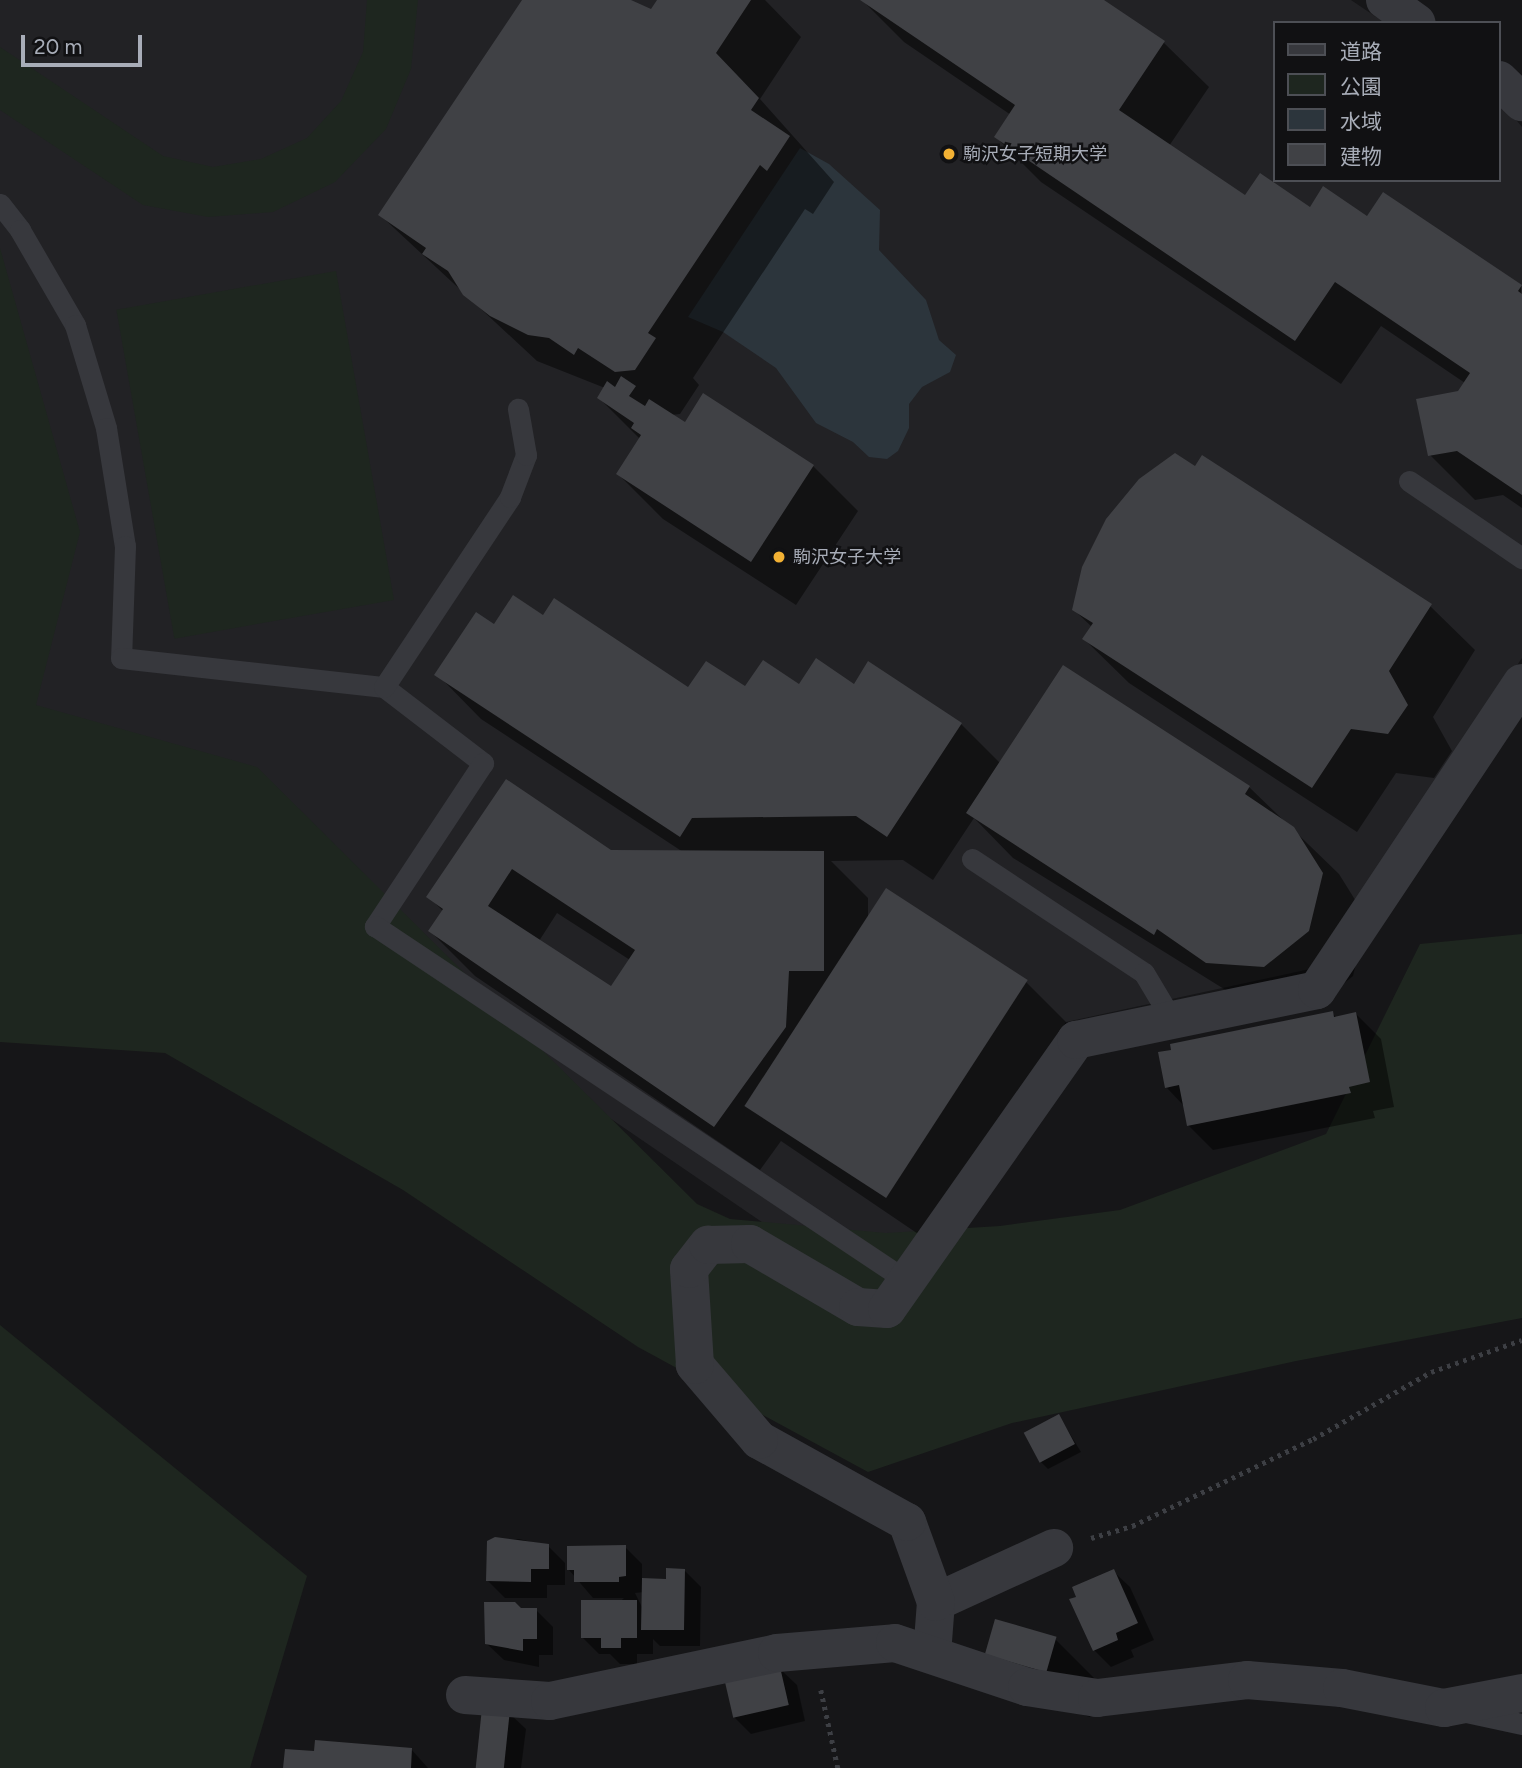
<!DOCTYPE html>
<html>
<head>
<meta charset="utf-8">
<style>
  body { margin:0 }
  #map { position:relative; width:1522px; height:1768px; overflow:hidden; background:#161618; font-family:Figtree,"Noto Sans JP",sans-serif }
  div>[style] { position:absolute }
  .built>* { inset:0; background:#222225 }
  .green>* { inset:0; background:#1e261f; transform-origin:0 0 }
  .water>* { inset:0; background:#2c353c }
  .shadow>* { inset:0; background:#0007 }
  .building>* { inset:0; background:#404145; transform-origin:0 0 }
  .path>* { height:4.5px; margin-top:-2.25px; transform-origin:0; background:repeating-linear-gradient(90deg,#3d3f44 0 3.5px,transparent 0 8.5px) }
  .service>* { height:21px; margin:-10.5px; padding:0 10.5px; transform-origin:10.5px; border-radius:10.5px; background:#37383d }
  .minor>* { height:38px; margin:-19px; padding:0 19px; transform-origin:19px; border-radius:19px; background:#37383d }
  .dots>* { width:19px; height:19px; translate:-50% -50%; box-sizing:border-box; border:4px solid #111113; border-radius:50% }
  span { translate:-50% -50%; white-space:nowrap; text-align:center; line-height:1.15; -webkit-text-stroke:5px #111113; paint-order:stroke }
  .poi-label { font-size:18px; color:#a8adb8 }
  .left { translate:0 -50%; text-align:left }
  .legend { position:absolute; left:1273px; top:21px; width:228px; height:161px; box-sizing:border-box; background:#111113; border:2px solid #4d4f55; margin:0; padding:9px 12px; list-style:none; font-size:21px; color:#a8adb8 }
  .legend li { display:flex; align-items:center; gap:14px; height:35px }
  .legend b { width:35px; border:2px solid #4d4f55 }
  .scale { position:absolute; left:21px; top:35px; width:121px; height:32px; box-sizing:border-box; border:4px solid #a8adb8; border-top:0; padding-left:9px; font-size:21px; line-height:24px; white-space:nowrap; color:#a8adb8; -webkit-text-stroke:5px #111113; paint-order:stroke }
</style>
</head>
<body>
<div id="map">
  <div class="built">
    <div style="clip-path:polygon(0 0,1351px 0,1385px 23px,1275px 23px,1275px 180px,1499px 180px,1499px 99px,1522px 127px,1522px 658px,1310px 969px,1066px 1022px,890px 1289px,864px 1292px,34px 724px,0 371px)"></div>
  </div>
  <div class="green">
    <div style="clip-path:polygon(367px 0,418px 0,411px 69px,386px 129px,335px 182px,273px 212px,208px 217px,143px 205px,0 110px,0 47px,163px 156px,213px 167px,261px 159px,307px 138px,341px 101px,363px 52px)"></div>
    <div style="clip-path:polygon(0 248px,80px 532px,36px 705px,257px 767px,697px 1204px,730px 1219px,886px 1233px,1000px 1226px,1120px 1210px,1326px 1134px,1420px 944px,1522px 934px,1522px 1318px,1296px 1361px,1012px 1423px,868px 1472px,638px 1347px,403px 1190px,165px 1053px,0 1042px)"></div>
    <div style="left:336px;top:271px;width:334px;height:223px;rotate:80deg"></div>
    <div style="clip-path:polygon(0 1325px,307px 1576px,250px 1768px,0 1768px)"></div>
  </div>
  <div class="water">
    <div style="clip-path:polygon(800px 148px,829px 164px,880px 210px,879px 250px,926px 300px,939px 340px,956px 355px,950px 372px,922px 387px,909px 404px,909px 428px,898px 451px,887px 459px,869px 457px,853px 442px,816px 423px,776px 368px,723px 332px,688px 317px)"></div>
  </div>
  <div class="shadow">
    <div style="clip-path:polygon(524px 0,621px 0,651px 11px,659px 0,765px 0,801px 37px,760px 99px,834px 182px,813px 214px,805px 209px,693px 378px,699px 385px,680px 414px,671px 415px,685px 425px,813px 466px,858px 511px,796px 605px,663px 519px,618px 474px,640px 439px,599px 398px,605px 388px,537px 361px,380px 215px)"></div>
    <div style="clip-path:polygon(862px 0,1101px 0,1164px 43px,1209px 87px,1169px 146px,1246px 198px,1367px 218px,1521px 287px,1522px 508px,1503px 495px,1475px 500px,1430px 455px,1465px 383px,1381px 326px,1341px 384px,1041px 182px,996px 137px,1011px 115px,904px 42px)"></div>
    <div style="clip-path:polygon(1430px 606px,1475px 650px,1433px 717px,1452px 751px,1434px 778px,1396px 773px,1357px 832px,1129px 683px,1084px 639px,1092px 627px,1074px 610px)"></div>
    <div style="clip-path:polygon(evenodd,543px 617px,688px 689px,854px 686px,869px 663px,961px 724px,1001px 764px,1063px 667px,1249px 787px,1339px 874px,1367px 919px,1353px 976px,1310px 1011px,1253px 1007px,1013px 858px,974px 818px,933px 880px,903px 860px,831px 861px,868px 898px,868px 920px,1026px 982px,1071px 1027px,930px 1242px,781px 1141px,760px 1170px,475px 976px,430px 931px,443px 911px,429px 897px,507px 782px,611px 852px,683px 852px,481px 719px,437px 674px,495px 626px,543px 617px,557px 913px,630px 960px,612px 989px,539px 941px,557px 913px)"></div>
    <div style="clip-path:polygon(1332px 1013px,1337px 1018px,1356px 1014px,1381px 1039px,1394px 1107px,1373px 1111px,1375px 1118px,1213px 1150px,1188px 1125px,1184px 1106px,1167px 1088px)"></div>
    <div style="clip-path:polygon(1059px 1416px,1081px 1452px,1048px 1469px,1040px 1461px)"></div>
    <div style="clip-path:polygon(519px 1539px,548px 1546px,565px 1563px,565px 1585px,547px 1585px,547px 1598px,505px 1598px,488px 1581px,488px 1542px)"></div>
    <div style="clip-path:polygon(evenodd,625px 1547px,642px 1564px,642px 1580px,667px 1580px,684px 1570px,701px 1587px,700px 1646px,660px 1646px,653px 1639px,653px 1654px,637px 1654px,637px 1664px,620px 1664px,610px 1654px,599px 1654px,582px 1637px,624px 1598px,593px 1598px,569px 1570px,625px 1547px,644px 1592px,643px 1609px,635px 1593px,644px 1592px)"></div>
    <div style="clip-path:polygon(1113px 1571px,1130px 1587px,1154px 1640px,1131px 1650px,1134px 1657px,1111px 1667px,1094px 1650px)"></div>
    <div style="clip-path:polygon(536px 1610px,553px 1627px,553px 1655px,539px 1655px,539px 1667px,504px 1660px,487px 1644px)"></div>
    <div style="clip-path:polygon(1055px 1639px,1100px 1684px,1090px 1717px,1030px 1698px)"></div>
    <div style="clip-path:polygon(780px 1669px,797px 1685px,805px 1721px,751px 1734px,734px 1717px)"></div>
    <div style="clip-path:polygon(509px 1713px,526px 1729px,521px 1768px,476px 1768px)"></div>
    <div style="clip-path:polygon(411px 1749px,428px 1768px,285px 1768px,316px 1753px)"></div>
  </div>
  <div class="building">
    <div style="clip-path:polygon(522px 0,631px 0,651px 9px,657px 0,751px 0,716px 53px,759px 98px,751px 110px,790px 136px,767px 171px,760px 165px,648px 333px,656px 338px,635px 370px,615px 372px,578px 348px,574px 355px,549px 338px,528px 335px,490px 316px,463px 295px,448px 271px,422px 254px,426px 248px,378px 215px)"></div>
    <div style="clip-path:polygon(860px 0,1104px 0,1165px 41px,1119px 110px,1245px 195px,1260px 173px,1310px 207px,1323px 186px,1367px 216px,1383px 192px,1522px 285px,1518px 291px,1522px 294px,1522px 495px,1457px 451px,1428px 456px,1416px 399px,1458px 391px,1470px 373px,1335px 282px,1295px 341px,994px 137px,1015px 105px)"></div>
    <div style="clip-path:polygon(621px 376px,636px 386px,629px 396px,645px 406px,649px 399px,685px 422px,703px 393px,814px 465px,751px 562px,616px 474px,641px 435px,631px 428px,634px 423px,597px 398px,607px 381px,615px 387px)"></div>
    <div style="clip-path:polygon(1175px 453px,1195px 466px,1202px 455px,1432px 604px,1389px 671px,1408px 705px,1388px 734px,1351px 729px,1312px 788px,1082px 639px,1093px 623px,1072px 610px,1082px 567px,1106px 519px,1139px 479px)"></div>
    <div style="clip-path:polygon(513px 595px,543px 615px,554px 598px,688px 687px,706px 661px,745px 686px,763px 660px,799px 684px,816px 658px,854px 684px,868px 661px,962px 723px,887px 837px,856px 816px,692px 818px,680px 837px,434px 675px,476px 612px,494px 624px)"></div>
    <div style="clip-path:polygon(1063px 665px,1250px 786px,1245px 794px,1294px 827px,1323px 873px,1309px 931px,1264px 967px,1206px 963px,1157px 929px,1154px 935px,966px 813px)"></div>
    <div style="clip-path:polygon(evenodd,506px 779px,611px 850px,824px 851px,824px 971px,789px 971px,786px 1027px,714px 1127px,428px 931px,443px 909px,426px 897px,506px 779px,512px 869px,635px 950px,611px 986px,488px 906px,512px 869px)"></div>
    <div style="left:886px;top:888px;width:169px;height:260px;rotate:33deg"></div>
    <div style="clip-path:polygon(1333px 1011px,1334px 1017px,1356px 1012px,1370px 1082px,1349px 1087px,1351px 1093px,1187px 1126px,1179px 1085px,1165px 1088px,1158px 1052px,1171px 1050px,1170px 1044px)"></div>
    <div style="left:1059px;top:1414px;width:34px;height:40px;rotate:62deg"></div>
    <div style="clip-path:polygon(495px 1537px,549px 1544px,549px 1569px,531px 1569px,531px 1582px,486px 1581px,487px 1541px)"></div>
    <div style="clip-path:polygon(626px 1545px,626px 1576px,619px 1577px,619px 1582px,574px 1582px,574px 1570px,567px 1570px,567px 1546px)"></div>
    <div style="clip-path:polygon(666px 1568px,685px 1569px,684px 1630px,641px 1630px,642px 1578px,666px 1579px)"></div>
    <div style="clip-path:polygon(1114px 1569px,1138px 1623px,1116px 1633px,1118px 1640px,1093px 1651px,1069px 1599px,1076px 1597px,1072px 1587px)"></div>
    <div style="clip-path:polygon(581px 1600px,637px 1600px,637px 1638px,621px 1638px,621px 1648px,601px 1648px,601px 1638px,581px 1638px)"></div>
    <div style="clip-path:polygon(484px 1602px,515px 1602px,521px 1608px,537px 1608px,537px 1639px,523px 1639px,523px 1651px,485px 1644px)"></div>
    <div style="left:995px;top:1619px;width:64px;height:37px;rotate:16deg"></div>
    <div style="left:780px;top:1667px;width:39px;height:57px;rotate:77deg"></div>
    <div style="left:482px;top:1708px;width:28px;height:61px;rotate:6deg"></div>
    <div style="clip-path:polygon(315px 1740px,412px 1748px,411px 1768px,283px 1768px,285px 1749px,314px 1751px)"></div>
  </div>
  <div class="path">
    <div style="left:1091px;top:1538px;width:43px;rotate:-16.3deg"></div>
    <div style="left:1132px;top:1526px;width:201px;rotate:-25.7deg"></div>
    <div style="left:1313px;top:1439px;width:136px;rotate:-29.6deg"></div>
    <div style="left:1431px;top:1372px;width:96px;rotate:-19.4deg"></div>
    <div style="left:821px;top:1690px;width:80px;rotate:77.7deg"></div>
  </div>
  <div class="service">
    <div style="left:0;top:204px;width:33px;rotate:52deg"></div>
    <div style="left:20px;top:230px;width:110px;rotate:59.9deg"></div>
    <div style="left:75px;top:325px;width:108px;rotate:73.2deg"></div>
    <div style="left:106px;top:428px;width:120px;rotate:80.9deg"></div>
    <div style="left:125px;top:546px;width:112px;rotate:92deg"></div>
    <div style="left:121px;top:658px;width:265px;rotate:6.3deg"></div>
    <div style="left:384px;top:687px;width:125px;rotate:37.5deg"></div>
    <div style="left:483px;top:763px;width:196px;rotate:123.5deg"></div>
    <div style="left:375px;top:926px;width:643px;rotate:33.71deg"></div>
    <div style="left:1409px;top:481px;width:137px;rotate:34.3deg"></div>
    <div style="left:384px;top:687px;width:228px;rotate:-56.4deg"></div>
    <div style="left:510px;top:497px;width:45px;rotate:-69.1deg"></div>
    <div style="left:526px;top:455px;width:47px;rotate:-99.9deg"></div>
    <div style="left:972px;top:859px;width:206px;rotate:33.5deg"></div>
    <div style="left:1144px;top:973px;width:55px;rotate:59.2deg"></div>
    <div style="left:1466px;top:1712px;width:57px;rotate:12.1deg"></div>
  </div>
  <div class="minor">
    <div style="left:1385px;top:0;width:39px;rotate:36deg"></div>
    <div style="left:1499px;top:80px;width:32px;rotate:44deg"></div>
    <div style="left:936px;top:1602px;width:130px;rotate:-24.6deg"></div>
    <div style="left:932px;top:1654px;width:52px;rotate:-85.6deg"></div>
    <div style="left:936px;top:1602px;width:85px;rotate:-109.9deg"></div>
    <div style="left:907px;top:1522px;width:169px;rotate:-151deg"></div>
    <div style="left:759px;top:1440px;width:99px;rotate:-130.5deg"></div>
    <div style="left:695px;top:1365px;width:96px;rotate:-93.6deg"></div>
    <div style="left:689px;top:1269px;width:31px;rotate:-52deg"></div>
    <div style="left:708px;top:1245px;width:42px;rotate:-1.4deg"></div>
    <div style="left:750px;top:1244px;width:125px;rotate:30.3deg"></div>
    <div style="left:858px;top:1307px;width:29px;rotate:4deg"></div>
    <div style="left:887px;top:1309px;width:329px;rotate:-54.9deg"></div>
    <div style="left:1076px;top:1040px;width:246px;rotate:-11.7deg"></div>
    <div style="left:1317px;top:990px;width:369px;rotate:-56.3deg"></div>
    <div style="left:465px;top:1695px;width:85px;rotate:4deg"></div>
    <div style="left:550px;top:1701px;width:232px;rotate:-11.9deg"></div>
    <div style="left:777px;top:1653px;width:118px;rotate:-4.8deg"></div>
    <div style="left:895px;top:1643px;width:139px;rotate:18.4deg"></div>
    <div style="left:1027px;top:1687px;width:71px;rotate:8.9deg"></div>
    <div style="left:1097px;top:1698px;width:151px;rotate:-6.8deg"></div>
    <div style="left:1247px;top:1680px;width:95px;rotate:4.8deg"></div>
    <div style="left:1342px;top:1688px;width:104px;rotate:11.1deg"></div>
    <div style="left:1444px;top:1708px;width:79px;rotate:-10.9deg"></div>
  </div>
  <div class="dots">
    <div style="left:949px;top:154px;background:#f2b134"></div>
    <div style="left:779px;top:557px;background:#f2b134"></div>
  </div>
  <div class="poi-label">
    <span class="left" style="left:963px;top:154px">駒沢女子短期大学</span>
    <span class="left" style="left:793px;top:557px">駒沢女子大学</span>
  </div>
  <ul class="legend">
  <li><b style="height:9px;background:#37383d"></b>道路</li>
  <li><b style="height:19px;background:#1e261f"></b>公園</li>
  <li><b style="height:19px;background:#2c353c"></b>水域</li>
  <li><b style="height:19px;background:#404145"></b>建物</li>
  </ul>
  <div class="scale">20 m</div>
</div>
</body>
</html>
